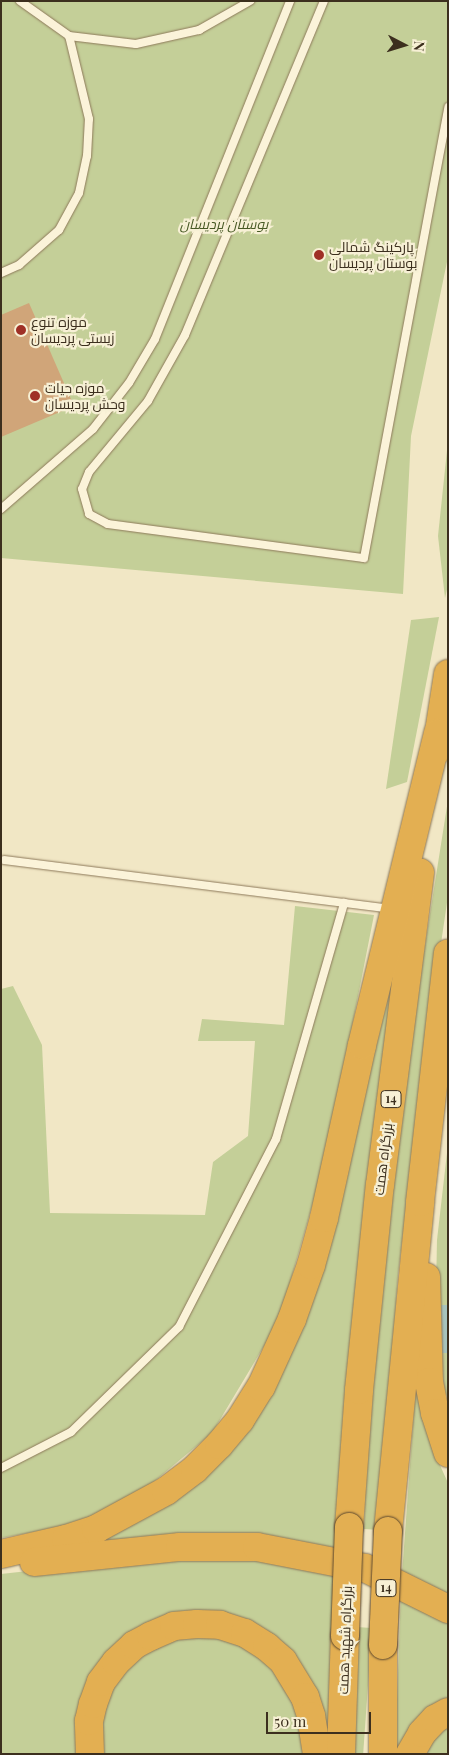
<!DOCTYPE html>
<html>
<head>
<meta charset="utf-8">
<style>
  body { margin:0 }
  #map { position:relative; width:449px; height:1755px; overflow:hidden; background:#f1e7c5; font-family:"Playfair Display",Cairo,serif }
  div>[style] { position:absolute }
  .green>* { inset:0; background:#c4cf98; transform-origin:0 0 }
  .water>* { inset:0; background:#a7c4bd; transform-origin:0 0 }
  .building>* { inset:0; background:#d0a579 }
  .roads { filter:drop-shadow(0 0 1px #8d795a) drop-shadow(0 0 1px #8d795a) }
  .lane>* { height:8px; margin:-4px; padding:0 4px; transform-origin:4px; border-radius:4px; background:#fbf3d9 }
  .highway>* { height:28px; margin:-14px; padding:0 14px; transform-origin:14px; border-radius:14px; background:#e3af52 }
  .bridges { filter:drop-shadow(0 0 1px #5a462e) drop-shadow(0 0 1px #5a462e) }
  .highway-bridge>* { height:28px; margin:-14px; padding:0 14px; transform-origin:14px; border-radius:14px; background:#e3af52 }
  .dots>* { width:14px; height:14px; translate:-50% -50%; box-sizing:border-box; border:2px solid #f7f0d5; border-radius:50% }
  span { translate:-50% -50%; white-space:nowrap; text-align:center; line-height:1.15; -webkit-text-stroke:4.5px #f7f0d5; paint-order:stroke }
  .shield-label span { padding:1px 4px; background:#f7f0d5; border:1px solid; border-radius:4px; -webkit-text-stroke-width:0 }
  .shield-label { font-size:12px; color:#3c2f1e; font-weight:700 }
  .park-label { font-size:14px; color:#475924; font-style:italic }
  .poi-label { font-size:14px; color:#3c2f1e }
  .left { translate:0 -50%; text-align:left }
  .street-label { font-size:14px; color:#3c2f1e }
  .frame { position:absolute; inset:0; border:2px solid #3c2f1e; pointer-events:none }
  .north { position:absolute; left:379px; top:20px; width:50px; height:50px; -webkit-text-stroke:4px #f7f0d5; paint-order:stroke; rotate:95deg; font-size:14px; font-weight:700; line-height:20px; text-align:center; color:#3c2f1e }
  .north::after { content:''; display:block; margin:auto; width:18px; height:22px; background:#3c2f1e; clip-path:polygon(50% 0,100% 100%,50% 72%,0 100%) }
  .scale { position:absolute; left:266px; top:1712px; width:105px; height:22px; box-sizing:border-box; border:2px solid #3c2f1e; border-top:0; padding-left:6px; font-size:15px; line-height:18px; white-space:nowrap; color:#3c2f1e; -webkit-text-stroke:4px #f7f0d5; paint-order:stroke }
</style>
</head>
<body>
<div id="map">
  <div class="green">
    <div style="clip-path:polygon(1px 1px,448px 1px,448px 257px,411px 436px,403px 594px,1px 558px)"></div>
    <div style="clip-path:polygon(448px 441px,448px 585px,445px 598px,438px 536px)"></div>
    <div style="clip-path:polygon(439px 617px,407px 782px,386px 789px,411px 620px)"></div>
    <div style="clip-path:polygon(448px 800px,448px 896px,426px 1045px,398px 1275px,380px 1530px,364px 1529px,366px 1458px,389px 1213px,423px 958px)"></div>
    <div style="clip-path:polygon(410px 885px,337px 1552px,63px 1544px,86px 1538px,261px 1402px)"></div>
    <div style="clip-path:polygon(295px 906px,374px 915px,327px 1154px,279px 1321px,212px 1433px,144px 1490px,82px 1523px,1px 1538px,1px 989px,13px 986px,42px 1045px,50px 1213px,205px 1215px,213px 1162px,248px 1136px,255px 1041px,198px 1041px,202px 1019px,284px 1025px)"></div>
    <div style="clip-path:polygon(448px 1144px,448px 1398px,444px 1391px,436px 1291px,437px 1240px)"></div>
    <div style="clip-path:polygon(422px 1300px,439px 1463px,448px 1483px,448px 1600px,402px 1574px)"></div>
    <div style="clip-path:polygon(226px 1554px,337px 1571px,330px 1754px,280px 1645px,141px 1629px,80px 1754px,1px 1754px,1px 1574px,109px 1562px)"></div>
    <div style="clip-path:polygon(401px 1592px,448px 1619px,448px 1702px,409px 1738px,395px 1754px)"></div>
    <div style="left:356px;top:1627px;width:16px;height:127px;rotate:4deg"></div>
    <div style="clip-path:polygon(186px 1632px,246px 1643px,293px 1691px,309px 1754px,99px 1754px,105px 1698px,131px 1658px)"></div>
    <div style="clip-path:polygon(448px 1720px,448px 1754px,417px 1754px)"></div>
  </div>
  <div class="water">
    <div style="left:440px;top:1305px;width:8px;height:48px"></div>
  </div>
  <div class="building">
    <div style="clip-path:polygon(29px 303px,74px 406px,1px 437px,1px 315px)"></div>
  </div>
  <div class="roads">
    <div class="lane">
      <div style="left:20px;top:1px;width:60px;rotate:35.5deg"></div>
      <div style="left:69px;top:36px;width:67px;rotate:6.8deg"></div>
      <div style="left:136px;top:44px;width:65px;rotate:-12.5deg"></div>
      <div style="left:199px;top:30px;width:59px;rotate:-29.6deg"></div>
      <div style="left:324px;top:1px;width:362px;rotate:112.6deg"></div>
      <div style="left:185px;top:335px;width:76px;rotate:119.3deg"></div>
      <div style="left:148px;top:401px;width:92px;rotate:129.7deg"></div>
      <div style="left:89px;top:472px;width:18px;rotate:112deg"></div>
      <div style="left:82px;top:489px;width:26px;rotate:74deg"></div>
      <div style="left:89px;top:514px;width:21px;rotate:28deg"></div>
      <div style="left:108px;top:524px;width:258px;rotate:7.6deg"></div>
      <div style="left:364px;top:558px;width:459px;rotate:-79.4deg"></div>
      <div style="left:1px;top:273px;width:20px;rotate:-24deg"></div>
      <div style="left:19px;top:265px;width:53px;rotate:-41.2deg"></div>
      <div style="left:59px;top:230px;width:42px;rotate:-61.6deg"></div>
      <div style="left:79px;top:193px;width:38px;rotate:-78deg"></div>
      <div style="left:87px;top:156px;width:37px;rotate:-87deg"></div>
      <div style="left:89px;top:119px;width:85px;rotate:-103.5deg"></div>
      <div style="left:1px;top:509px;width:122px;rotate:-41deg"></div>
      <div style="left:93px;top:429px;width:58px;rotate:-52deg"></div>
      <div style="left:129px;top:383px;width:51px;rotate:-59.4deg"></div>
      <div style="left:155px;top:339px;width:364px;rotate:-68.2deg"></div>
      <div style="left:4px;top:860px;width:390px;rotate:7.2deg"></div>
      <div style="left:1px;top:1468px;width:79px;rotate:-27.2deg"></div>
      <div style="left:71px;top:1432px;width:151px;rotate:-44.2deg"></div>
      <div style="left:179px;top:1327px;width:212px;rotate:-62.7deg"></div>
      <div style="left:276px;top:1139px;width:246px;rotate:-73.9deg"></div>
    </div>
    <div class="highway">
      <div style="left:436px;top:751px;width:78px;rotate:-81.1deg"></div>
      <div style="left:426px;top:1277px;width:105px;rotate:88.4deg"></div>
      <div style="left:429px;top:1382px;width:32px;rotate:79deg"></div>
      <div style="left:435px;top:1413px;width:42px;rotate:72deg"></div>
      <div style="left:349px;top:1527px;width:137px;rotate:-85.8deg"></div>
      <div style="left:359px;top:1390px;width:206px;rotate:-84.2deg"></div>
      <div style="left:380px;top:1185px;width:315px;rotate:-82.7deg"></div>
      <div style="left:388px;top:1531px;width:331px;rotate:-84.4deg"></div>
      <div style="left:420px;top:1202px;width:250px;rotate:-83.6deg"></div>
      <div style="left:1px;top:1554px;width:67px;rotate:-13deg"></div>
      <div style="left:66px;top:1539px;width:32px;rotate:-18deg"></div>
      <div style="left:96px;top:1529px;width:80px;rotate:-28.5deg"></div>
      <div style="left:166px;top:1491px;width:36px;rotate:-37deg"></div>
      <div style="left:195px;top:1469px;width:34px;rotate:-45deg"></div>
      <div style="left:219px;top:1445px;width:33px;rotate:-50deg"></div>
      <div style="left:240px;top:1420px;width:39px;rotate:-58deg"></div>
      <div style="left:261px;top:1387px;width:75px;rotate:-65.5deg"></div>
      <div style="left:292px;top:1319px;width:57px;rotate:-70.6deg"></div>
      <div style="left:311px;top:1265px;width:49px;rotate:-74.5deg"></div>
      <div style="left:324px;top:1218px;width:177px;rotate:-77.6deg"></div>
      <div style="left:362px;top:1045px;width:321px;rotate:-76.3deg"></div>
      <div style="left:34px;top:1562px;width:147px;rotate:-5.9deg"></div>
      <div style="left:180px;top:1547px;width:77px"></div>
      <div style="left:257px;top:1547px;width:110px;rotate:11deg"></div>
      <div style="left:365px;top:1568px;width:93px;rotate:26.3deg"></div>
      <div style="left:383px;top:1645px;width:109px;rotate:90deg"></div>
      <div style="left:90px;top:1754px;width:33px;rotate:-92deg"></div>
      <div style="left:89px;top:1721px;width:17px;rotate:-77deg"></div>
      <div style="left:93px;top:1704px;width:23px;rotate:-70deg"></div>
      <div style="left:101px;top:1682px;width:25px;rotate:-53deg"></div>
      <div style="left:116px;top:1662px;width:25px;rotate:-43deg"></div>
      <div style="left:134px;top:1645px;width:19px;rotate:-28deg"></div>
      <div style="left:151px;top:1636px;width:25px;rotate:-23deg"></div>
      <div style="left:174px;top:1626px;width:23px;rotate:-5deg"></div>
      <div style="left:197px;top:1624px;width:23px;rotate:2deg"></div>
      <div style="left:220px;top:1625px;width:26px;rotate:18deg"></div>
      <div style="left:245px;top:1633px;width:26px;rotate:32deg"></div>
      <div style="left:267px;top:1647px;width:21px;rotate:41deg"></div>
      <div style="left:283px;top:1661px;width:42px;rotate:58.6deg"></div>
      <div style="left:305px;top:1697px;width:20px;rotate:72deg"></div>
      <div style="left:311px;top:1716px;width:38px;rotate:81deg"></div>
      <div style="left:341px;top:1754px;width:118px;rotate:-88.1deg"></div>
      <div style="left:410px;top:1754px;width:24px;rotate:-60deg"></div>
      <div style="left:422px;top:1733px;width:19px;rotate:-47deg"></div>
      <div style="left:435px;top:1719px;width:15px;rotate:-28deg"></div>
    </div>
  </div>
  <div class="bridges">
    <div class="highway-bridge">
      <div style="left:345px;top:1636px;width:109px;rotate:-87.9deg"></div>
      <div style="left:383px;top:1645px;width:114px;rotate:-87.5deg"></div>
    </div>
  </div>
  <div class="dots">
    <div style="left:319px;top:255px;background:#9f3026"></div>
    <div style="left:21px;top:330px;background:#9f3026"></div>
    <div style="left:35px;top:396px;background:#9f3026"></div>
  </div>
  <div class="shield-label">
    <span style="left:391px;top:1099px">14</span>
    <span style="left:386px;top:1588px">14</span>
  </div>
  <div class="park-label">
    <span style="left:224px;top:224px">بوستان پردیسان</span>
  </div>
  <div class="poi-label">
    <span class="left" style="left:329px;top:255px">پارکینگ شمالی<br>بوستان پردیسان</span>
    <span class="left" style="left:31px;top:330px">موزه تنوع<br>زیستی پردیسان</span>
    <span class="left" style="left:45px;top:396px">موزه حیات<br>وحش پردیسان</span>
  </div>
  <div class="street-label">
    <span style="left:383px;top:1159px;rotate:-83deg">بزرگراه همت</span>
    <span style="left:345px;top:1640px;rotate:-88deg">بزرگراه شهید همت</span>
  </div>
  <div class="frame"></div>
  <div class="north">N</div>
  <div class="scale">50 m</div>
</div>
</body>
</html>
